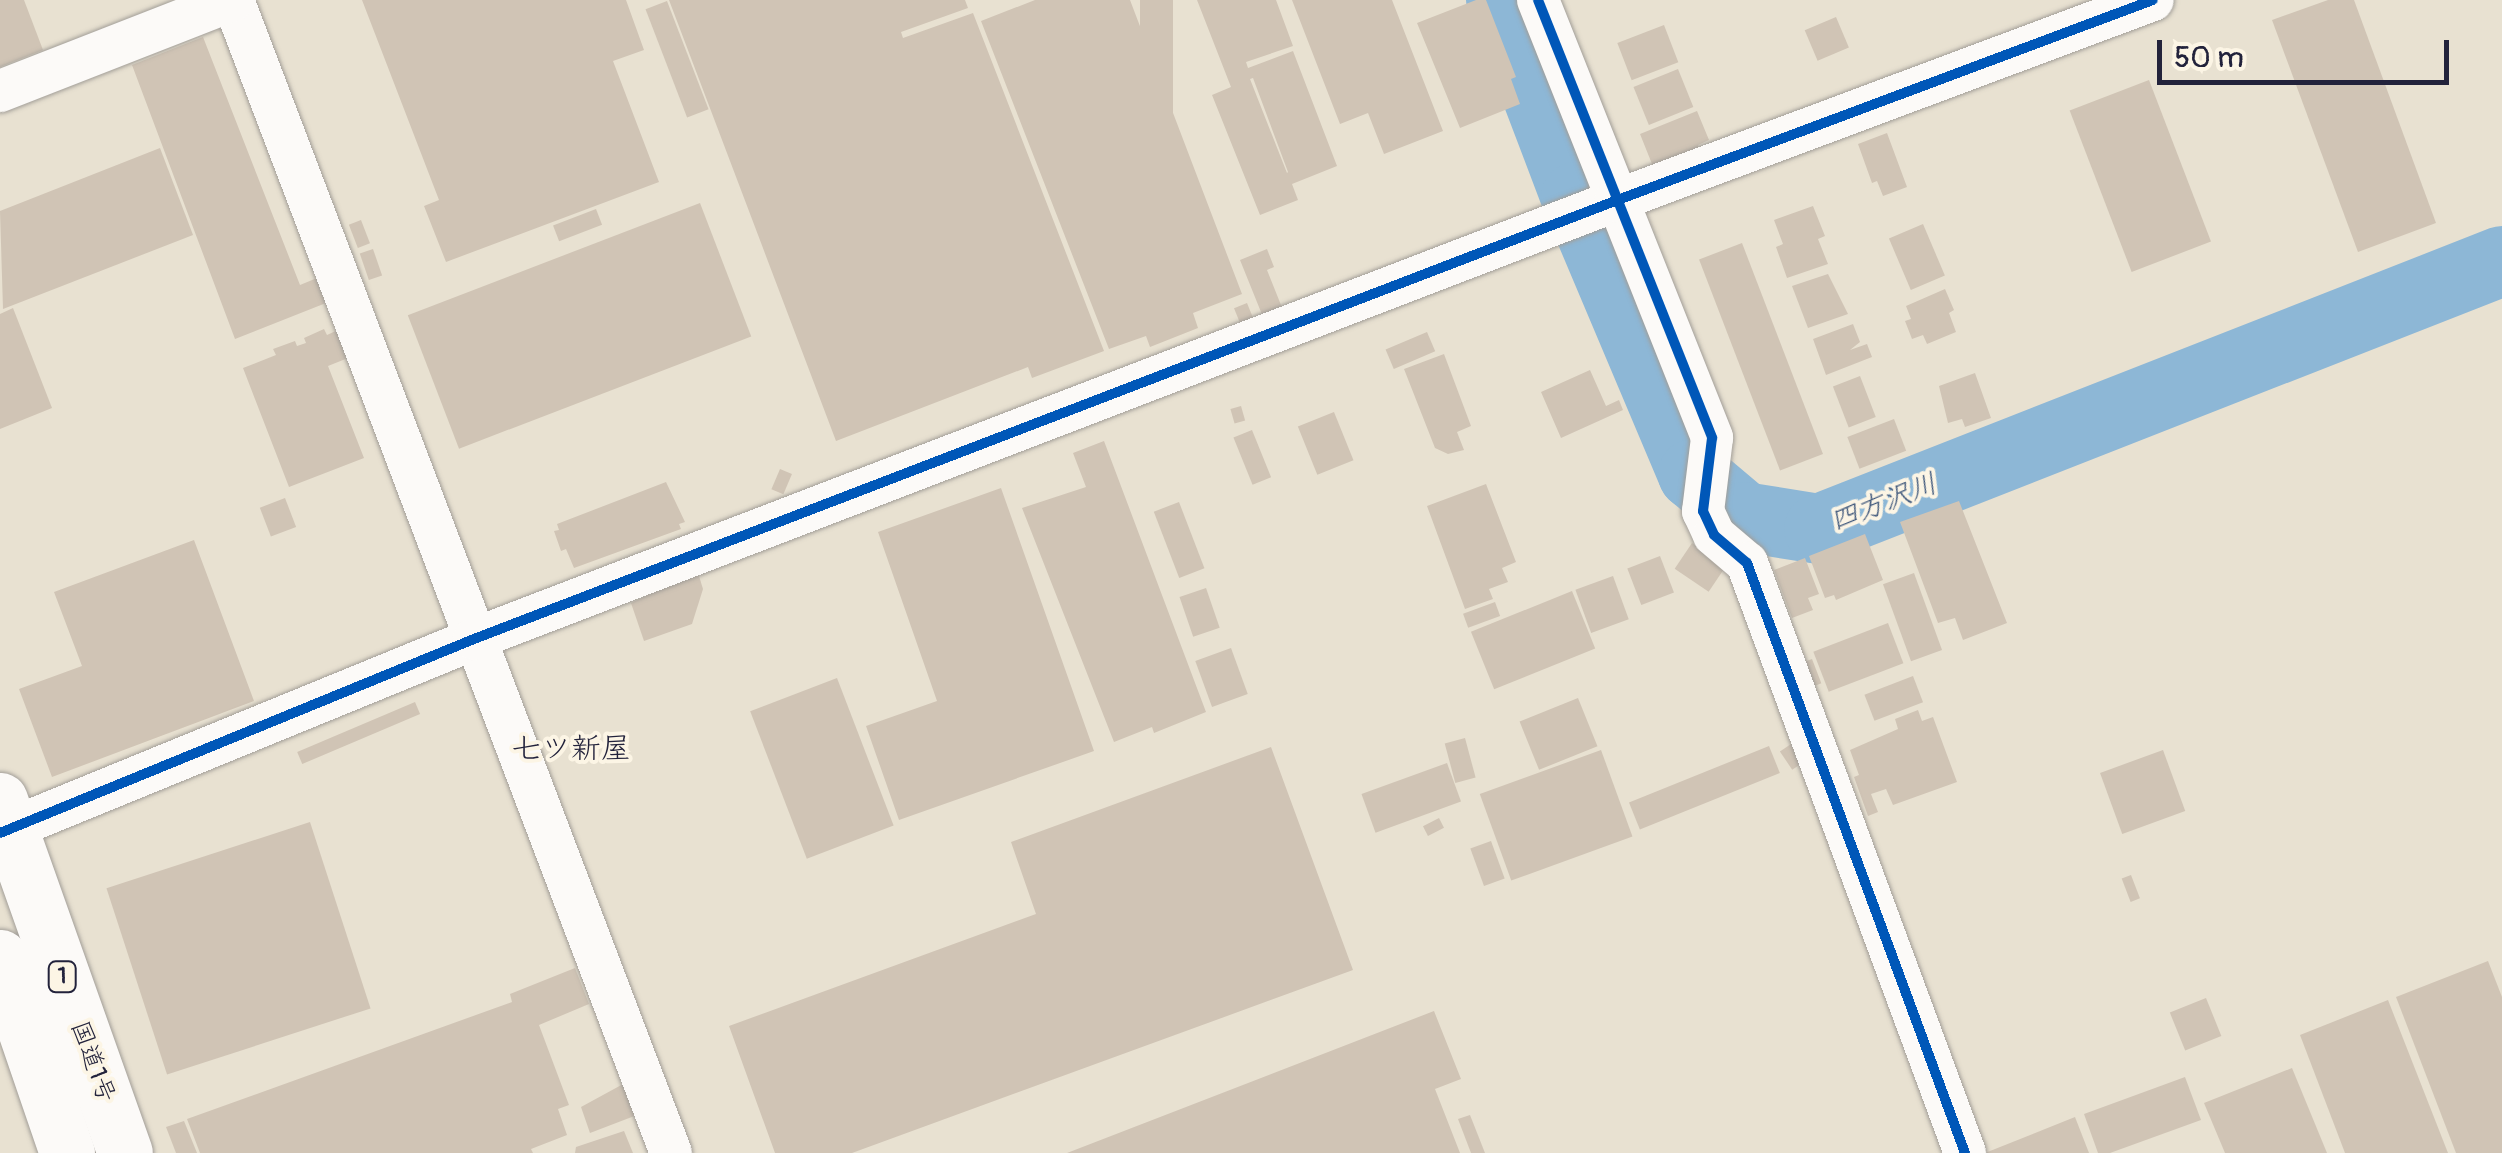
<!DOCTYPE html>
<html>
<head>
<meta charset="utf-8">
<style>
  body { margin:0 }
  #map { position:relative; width:2502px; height:1153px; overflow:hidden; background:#e8e1d1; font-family:Pangolin,"Klee One",sans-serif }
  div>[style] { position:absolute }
  .river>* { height:70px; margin:-35px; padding:0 35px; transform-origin:35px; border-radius:35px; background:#8db7d6 }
  .building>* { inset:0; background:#d0c4b5; transform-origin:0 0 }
  .roads { filter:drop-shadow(0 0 2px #a29e98) drop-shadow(0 0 2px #a29e98) }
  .minor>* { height:42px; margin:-21px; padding:0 21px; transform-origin:21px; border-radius:21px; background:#fcfaf8 }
  .trunk>* { height:55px; margin:-27.5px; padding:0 27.5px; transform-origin:27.5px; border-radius:27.5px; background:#fcfaf8 }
  .cycleway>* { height:10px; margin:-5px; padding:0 5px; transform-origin:5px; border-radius:5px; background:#0057b8 }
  span { translate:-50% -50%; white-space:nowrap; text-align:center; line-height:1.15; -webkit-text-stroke:8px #fcf5e5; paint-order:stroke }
  .shield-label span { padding:2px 8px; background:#fcf5e5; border:2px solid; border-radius:8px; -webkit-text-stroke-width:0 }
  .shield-label { font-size:22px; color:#22223b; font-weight:700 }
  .street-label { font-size:25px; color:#22223b }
  .water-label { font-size:28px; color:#3d567a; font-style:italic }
  .quarter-label { font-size:30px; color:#22223b }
  .scale { position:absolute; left:2157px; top:40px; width:292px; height:45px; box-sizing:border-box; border:5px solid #22223b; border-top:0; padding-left:12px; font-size:30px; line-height:35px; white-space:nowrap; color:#22223b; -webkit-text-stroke:8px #fcf5e5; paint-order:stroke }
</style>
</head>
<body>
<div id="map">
  <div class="river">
    <div style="left:1501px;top:0;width:211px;rotate:69.2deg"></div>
    <div style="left:1576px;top:197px;width:301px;rotate:67.1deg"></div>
    <div style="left:1693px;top:474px;width:67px;rotate:40.1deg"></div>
    <div style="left:1744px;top:517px;width:76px;rotate:9.1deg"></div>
    <div style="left:1819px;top:529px;width:734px;rotate:-21.42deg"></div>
  </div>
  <div class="building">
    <div style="clip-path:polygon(0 0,24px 0,43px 50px,0 67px)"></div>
    <div style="clip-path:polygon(362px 0,626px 0,644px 50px,613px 61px,659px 182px,446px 262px,424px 206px,439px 200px)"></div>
    <div style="clip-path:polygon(669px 0,965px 0,968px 8px,901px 32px,903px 38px,973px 13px,1104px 351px,1032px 378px,1028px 367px,836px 441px)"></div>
    <div style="clip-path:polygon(1035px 0,1130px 0,1242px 294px,1193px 313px,1198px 328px,1150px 347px,1146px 336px,1109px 349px,981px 21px)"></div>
    <div style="left:1140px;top:0;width:33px;height:274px"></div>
    <div style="clip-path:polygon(evenodd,1197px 0,1276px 0,1293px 46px,1246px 62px,1248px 68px,1293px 51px,1337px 166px,1292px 184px,1298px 200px,1260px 215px,1212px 95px,1231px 87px,1197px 0,1253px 78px,1288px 172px,1287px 173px,1250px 79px,1253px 78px)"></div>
    <div style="clip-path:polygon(1292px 0,1392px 0,1443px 131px,1384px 154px,1368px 113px,1340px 124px)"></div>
    <div style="clip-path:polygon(1476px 0,1486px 0,1516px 77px,1511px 79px,1520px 104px,1460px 128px,1417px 23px)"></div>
    <div style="clip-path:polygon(2328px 0,2354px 0,2436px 223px,2358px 252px,2272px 20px)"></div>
    <div style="left:667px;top:1px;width:116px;height:23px;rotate:69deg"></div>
    <div style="left:1836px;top:17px;width:33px;height:34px;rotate:67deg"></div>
    <div style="left:1664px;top:25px;width:40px;height:50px;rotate:69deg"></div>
    <div style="clip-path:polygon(203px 37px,300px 285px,317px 278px,326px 303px,235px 339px,132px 65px)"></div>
    <div style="left:1678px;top:69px;width:41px;height:48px;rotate:68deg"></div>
    <div style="left:2149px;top:80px;width:173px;height:85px;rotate:69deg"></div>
    <div style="clip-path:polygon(1697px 111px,1709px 140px,1698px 145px,1700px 150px,1654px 169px,1640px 134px)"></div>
    <div style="clip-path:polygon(1887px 133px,1907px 187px,1883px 196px,1877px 181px,1872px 183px,1858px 144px)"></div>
    <div style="clip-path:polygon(160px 148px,193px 235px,3px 309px,0 211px)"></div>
    <div style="left:700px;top:203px;width:143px;height:313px;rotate:69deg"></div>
    <div style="clip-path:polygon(1813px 206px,1825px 236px,1818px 239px,1828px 264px,1787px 278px,1776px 247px,1783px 244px,1774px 220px)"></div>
    <div style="left:596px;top:209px;width:17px;height:46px;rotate:69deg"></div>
    <div style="left:361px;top:220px;width:25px;height:13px;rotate:69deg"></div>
    <div style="left:1923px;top:224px;width:56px;height:37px;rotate:67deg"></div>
    <div style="left:1742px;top:243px;width:226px;height:46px;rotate:69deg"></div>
    <div style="left:373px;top:249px;width:28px;height:14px;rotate:71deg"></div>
    <div style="clip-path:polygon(1267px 249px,1274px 267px,1267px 270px,1283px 310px,1263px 317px,1240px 260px)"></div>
    <div style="clip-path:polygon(1828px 274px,1848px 314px,1808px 328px,1792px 286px)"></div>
    <div style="clip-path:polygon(1945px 289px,1954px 310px,1949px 313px,1956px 332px,1927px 344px,1923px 335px,1912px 339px,1905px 321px,1911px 319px,1906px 306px)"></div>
    <div style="left:1247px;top:303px;width:16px;height:14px;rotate:68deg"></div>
    <div style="clip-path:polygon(13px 308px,52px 408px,0 429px,0 314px)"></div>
    <div style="clip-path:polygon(1853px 324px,1860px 342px,1850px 350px,1867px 344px,1872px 357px,1826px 375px,1813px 339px)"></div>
    <div style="clip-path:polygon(324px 329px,327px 335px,338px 330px,348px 358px,328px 366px,364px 458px,289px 487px,243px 368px,276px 355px,273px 349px,295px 341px,297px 346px,306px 343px,304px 338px)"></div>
    <div style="left:1427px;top:332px;width:21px;height:45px;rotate:67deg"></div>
    <div style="clip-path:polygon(1444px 354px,1471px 426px,1457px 432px,1464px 450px,1448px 454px,1435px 448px,1404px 369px)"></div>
    <div style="clip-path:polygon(1590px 370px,1606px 406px,1619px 400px,1623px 410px,1561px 438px,1541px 392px)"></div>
    <div style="clip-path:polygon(1975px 373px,1991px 418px,1965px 427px,1962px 419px,1948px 423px,1939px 386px)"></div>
    <div style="left:1860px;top:376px;width:44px;height:29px;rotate:69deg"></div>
    <div style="left:1241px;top:406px;width:15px;height:11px;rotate:74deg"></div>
    <div style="left:1334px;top:412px;width:52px;height:39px;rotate:68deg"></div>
    <div style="left:1894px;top:419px;width:34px;height:50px;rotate:69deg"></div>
    <div style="left:1252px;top:430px;width:51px;height:20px;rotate:68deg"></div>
    <div style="clip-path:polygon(1104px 441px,1206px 712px,1154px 733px,1152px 727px,1114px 742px,1022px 508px,1086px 487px,1073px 453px)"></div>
    <div style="left:780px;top:469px;width:13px;height:22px;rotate:23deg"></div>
    <div style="clip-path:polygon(666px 482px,685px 522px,679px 524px,681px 529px,574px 568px,566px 549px,561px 551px,554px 531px,559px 530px,557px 524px)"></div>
    <div style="clip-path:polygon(1486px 484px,1516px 562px,1502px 568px,1508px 582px,1489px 589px,1493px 599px,1465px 609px,1427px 506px)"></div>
    <div style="clip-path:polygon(1001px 488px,1094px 751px,899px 820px,866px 726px,937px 701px,878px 532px)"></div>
    <div style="left:285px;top:498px;width:31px;height:27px;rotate:69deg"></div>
    <div style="clip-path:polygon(1959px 501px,2007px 623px,1963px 640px,1955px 618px,1938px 623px,1900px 522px)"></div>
    <div style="left:1179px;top:502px;width:71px;height:27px;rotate:69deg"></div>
    <div style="clip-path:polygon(1865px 534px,1883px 580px,1836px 600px,1834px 595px,1825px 598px,1809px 556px)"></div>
    <div style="clip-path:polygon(194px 540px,254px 701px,52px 777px,19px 689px,82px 666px,54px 592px)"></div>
    <div style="left:1692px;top:543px;width:41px;height:31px;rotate:34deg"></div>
    <div style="left:1660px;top:556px;width:39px;height:35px;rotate:69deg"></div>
    <div style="clip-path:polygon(1805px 558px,1819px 594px,1808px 598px,1813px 610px,1792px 618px,1774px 570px)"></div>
    <div style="left:1914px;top:573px;width:82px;height:33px;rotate:70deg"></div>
    <div style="clip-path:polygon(690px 575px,699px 576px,703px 589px,692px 624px,644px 641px,631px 603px)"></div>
    <div style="left:1613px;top:576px;width:46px;height:40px;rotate:70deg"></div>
    <div style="left:1206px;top:588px;width:42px;height:28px;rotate:71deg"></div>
    <div style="left:1572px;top:591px;width:62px;height:109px;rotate:68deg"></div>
    <div style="left:1495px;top:602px;width:15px;height:34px;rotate:70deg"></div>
    <div style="left:1888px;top:623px;width:43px;height:80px;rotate:69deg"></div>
    <div style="left:1231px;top:648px;width:49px;height:38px;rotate:70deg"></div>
    <div style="left:1812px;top:659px;width:26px;height:8px;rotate:69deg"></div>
    <div style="left:1913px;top:676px;width:28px;height:52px;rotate:69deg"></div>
    <div style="left:837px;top:678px;width:158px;height:93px;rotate:69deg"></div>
    <div style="left:1578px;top:698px;width:52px;height:63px;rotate:68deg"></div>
    <div style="left:415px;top:702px;width:13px;height:128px;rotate:67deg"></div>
    <div style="clip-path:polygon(1918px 710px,1922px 721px,1933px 717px,1957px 782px,1893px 805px,1886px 789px,1871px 794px,1878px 812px,1868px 816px,1854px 777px,1859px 775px,1850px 750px,1898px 729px,1895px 719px)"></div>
    <div style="left:1465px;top:738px;width:41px;height:21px;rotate:75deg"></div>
    <div style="left:1794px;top:742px;width:22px;height:17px;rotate:56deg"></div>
    <div style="left:1769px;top:746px;width:29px;height:151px;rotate:68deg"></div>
    <div style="clip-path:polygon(1271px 747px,1353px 970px,852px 1153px,775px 1153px,729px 1026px,1036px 914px,1011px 842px)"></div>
    <div style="left:1601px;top:750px;width:92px;height:129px;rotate:70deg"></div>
    <div style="left:2163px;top:750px;width:65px;height:67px;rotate:70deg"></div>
    <div style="left:1447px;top:763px;width:41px;height:91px;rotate:70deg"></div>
    <div style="left:1439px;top:818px;width:11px;height:18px;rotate:63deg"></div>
    <div style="left:310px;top:822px;width:196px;height:214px;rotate:72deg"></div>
    <div style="left:1491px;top:841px;width:40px;height:22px;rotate:70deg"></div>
    <div style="left:2131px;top:875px;width:25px;height:10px;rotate:69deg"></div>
    <div style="clip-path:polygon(2488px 961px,2502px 997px,2502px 1153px,2456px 1153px,2396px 997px)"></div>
    <div style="clip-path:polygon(575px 968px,589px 1004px,539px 1025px,569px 1105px,558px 1109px,567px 1135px,531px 1149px,533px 1153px,200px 1153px,187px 1119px,512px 1002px,510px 994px)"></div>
    <div style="left:2206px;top:998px;width:41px;height:39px;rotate:68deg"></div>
    <div style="clip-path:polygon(2388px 1000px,2448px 1153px,2345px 1153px,2300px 1035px)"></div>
    <div style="clip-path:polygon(1434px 1011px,1461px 1079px,1435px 1089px,1460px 1153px,1067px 1153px)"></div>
    <div style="clip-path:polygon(2292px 1068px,2327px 1153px,2225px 1153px,2204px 1103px)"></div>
    <div style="clip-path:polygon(2185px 1077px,2201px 1120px,2110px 1153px,2098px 1153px,2084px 1114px)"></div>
    <div style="clip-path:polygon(625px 1083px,637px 1115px,590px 1133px,581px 1107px)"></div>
    <div style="clip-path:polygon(1470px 1115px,1485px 1153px,1471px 1153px,1458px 1119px)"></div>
    <div style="clip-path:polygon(2075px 1117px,2089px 1153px,1985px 1153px)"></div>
    <div style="clip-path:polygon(184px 1121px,197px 1153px,176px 1153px,166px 1127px)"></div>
    <div style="clip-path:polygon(624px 1131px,633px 1153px,575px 1153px,576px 1147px)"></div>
  </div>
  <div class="roads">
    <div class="minor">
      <div style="left:233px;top:0;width:1233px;rotate:69.2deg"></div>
      <div style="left:1538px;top:0;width:471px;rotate:68.3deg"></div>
      <div style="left:1712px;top:438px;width:74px;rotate:97deg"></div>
      <div style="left:1703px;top:511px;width:26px;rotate:65deg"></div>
      <div style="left:1714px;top:535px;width:43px;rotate:40.3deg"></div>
      <div style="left:1747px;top:563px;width:629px;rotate:69.72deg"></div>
      <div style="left:0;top:91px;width:250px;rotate:-21.3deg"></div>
      <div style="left:0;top:833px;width:512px;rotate:-22.26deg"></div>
      <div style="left:474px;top:639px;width:1222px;rotate:-21deg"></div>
      <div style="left:1615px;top:201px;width:574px;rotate:-20.49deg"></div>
    </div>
    <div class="trunk">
      <div style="left:0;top:800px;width:374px;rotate:70.5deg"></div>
      <div style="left:0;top:957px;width:207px;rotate:71.1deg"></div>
    </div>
  </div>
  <div class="cycleway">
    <div style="left:1538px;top:0;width:471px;rotate:68.3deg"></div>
    <div style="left:1712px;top:438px;width:74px;rotate:97deg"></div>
    <div style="left:1703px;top:511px;width:26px;rotate:65deg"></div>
    <div style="left:1714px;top:535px;width:43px;rotate:40.3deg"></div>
    <div style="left:1747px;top:563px;width:629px;rotate:69.72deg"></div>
    <div style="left:0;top:833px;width:512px;rotate:-22.26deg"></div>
    <div style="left:474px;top:639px;width:1222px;rotate:-21deg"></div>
    <div style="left:1615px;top:201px;width:574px;rotate:-20.49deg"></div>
  </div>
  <div class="shield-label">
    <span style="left:62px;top:977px">1</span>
  </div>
  <div class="street-label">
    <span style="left:92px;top:1062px;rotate:70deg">国道1号</span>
  </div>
  <div class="water-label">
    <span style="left:1884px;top:503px;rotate:-21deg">四方沢川</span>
  </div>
  <div class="quarter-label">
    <span style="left:571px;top:749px">七ツ新屋</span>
  </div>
  <div class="scale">50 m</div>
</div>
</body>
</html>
